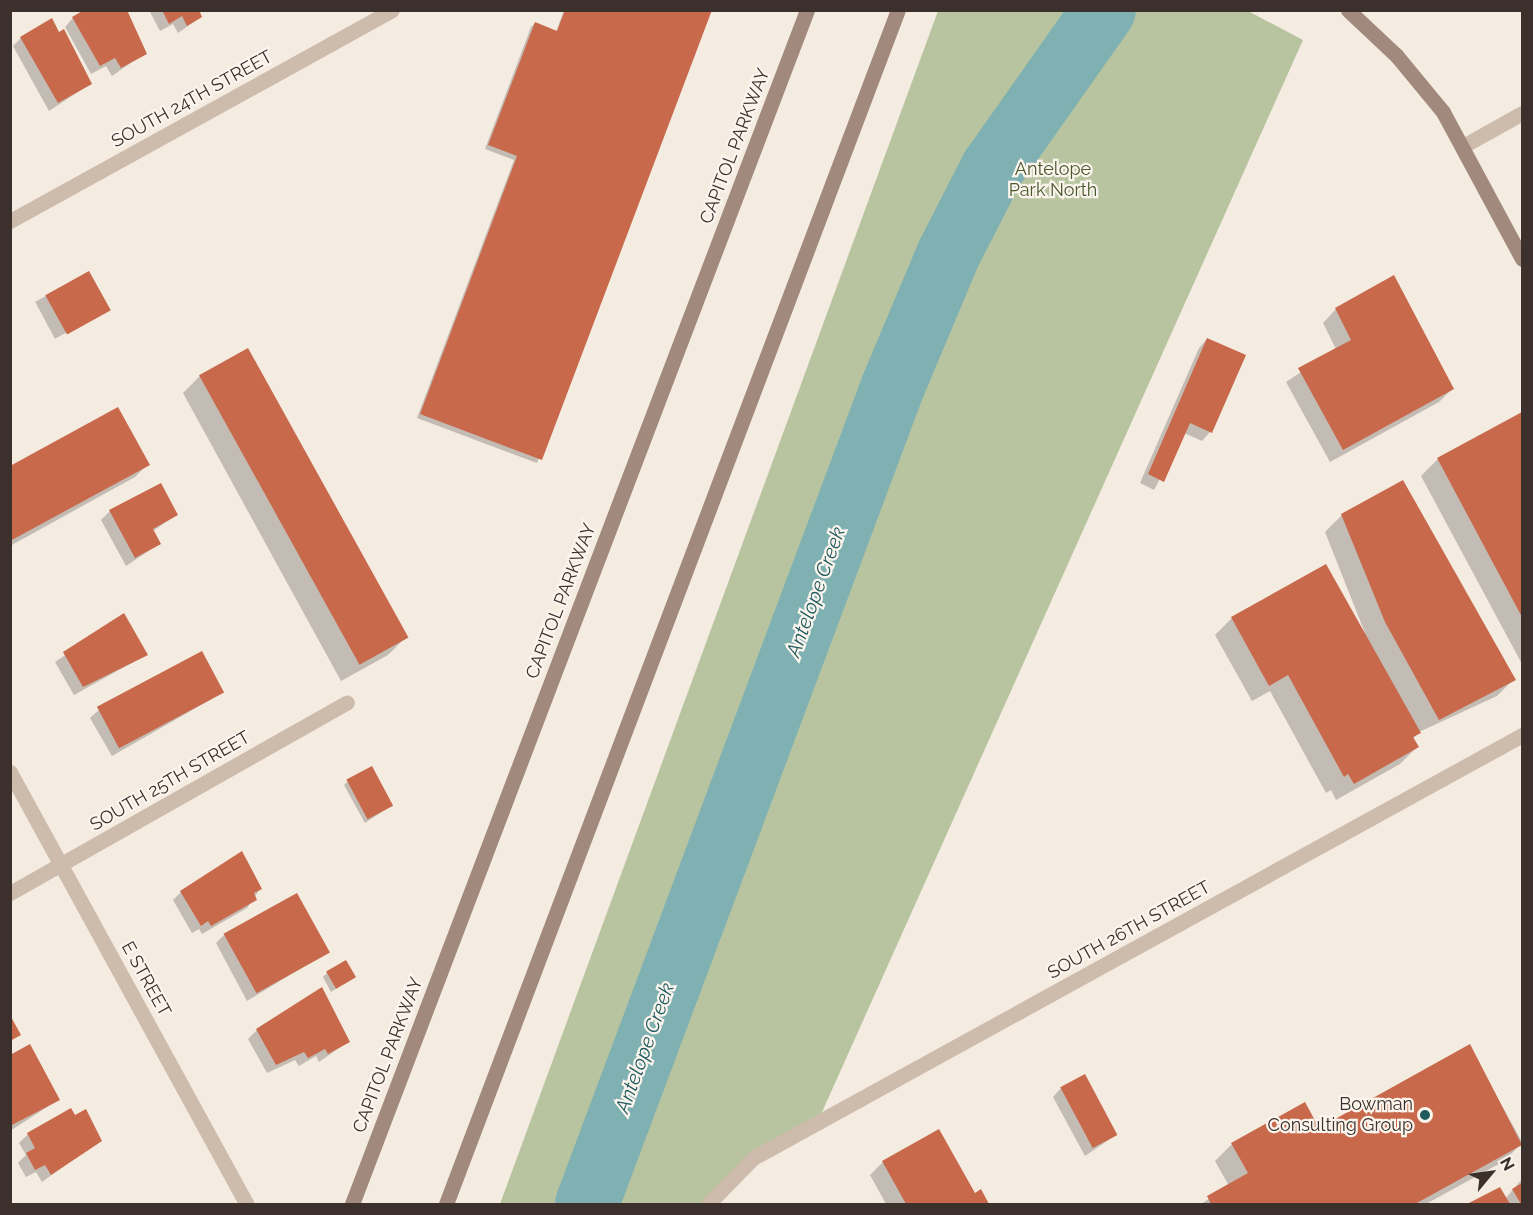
<!DOCTYPE html>
<html>
<head>
<meta charset="utf-8">
<style>
  body { margin:0 }
  #map { position:relative; width:1533px; height:1215px; overflow:hidden; background:#f4ebe1; font-family:Raleway,sans-serif }
  div>[style] { position:absolute }
  .green>* { inset:0; background:#b8c4a0 }
  .shadow>* { inset:0; background:#0003; transform-origin:0 0 }
  .river>* { height:64px; margin:-32px; padding:0 32px; transform-origin:32px; border-radius:32px; background:#7fb0b2 }
  .building>* { inset:0; background:#c8694b; transform-origin:0 0 }
  .street>* { height:15px; margin:-7.5px; padding:0 7.5px; transform-origin:7.5px; border-radius:7.5px; background:#cdbbac }
  .secondary>* { height:15px; margin:-7.5px; padding:0 7.5px; transform-origin:7.5px; border-radius:7.5px; background:#a18a7d }
  .dots>* { width:16px; height:16px; translate:-50% -50%; box-sizing:border-box; border:3px solid #fbf5ee; border-radius:50% }
  span { translate:-50% -50%; white-space:nowrap; text-align:center; line-height:1.15; -webkit-text-stroke:4.5px #fbf5ee; paint-order:stroke }
  .street-label { font-size:18px; color:#3b302b }
  .park-label { font-size:18px; color:#4a5a2e }
  .poi-label { font-size:18px; color:#3b302b }
  .right { translate:-100% -50%; text-align:right }
  .water-label { font-size:20px; color:#1f5a5e; font-style:italic }
  .frame { position:absolute; inset:0; border:12px solid #3b302b; pointer-events:none }
  .north { position:absolute; left:1461px; top:1143px; width:60px; height:60px; -webkit-text-stroke:4px #fbf5ee; paint-order:stroke; rotate:61deg; font-size:16px; font-weight:700; line-height:24px; text-align:center; color:#3b302b }
  .north::after { content:''; display:block; margin:auto; width:21px; height:27px; background:#3b302b; clip-path:polygon(50% 0,100% 100%,50% 72%,0 100%) }
</style>
</head>
<body>
<div id="map">
  <div class="green">
    <div style="clip-path:polygon(938px 11px,1248px 11px,1303px 40px,818px 1121px,753px 1158px,708px 1204px,500px 1204px)"></div>
  </div>
  <div class="shadow">
    <div style="clip-path:polygon(149px 10px,198px 10px,201px 17px,178px 33px,173px 24px,160px 31px)"></div>
    <div style="clip-path:polygon(564px 10px,710px 10px,537px 463px,417px 418px,514px 160px,485px 149px,531px 27px,535px 23px,556px 32px)"></div>
    <div style="clip-path:polygon(73px 18px,145px 53px,112px 76px,106px 66px,91px 74px,65px 27px)"></div>
    <div style="clip-path:polygon(21px 38px,90px 84px,49px 111px,13px 46px)"></div>
    <div style="left:89px;top:273px;width:42px;height:61px;rotate:62deg"></div>
    <div style="clip-path:polygon(1336px 309px,1452px 389px,1439px 402px,1330px 462px,1286px 382px,1336px 349px,1323px 323px)"></div>
    <div style="clip-path:polygon(1207px 339px,1210px 432px,1202px 441px,1184px 433px,1154px 490px,1140px 483px,1199px 348px)"></div>
    <div style="clip-path:polygon(200px 376px,405px 638px,388px 655px,341px 681px,183px 393px)"></div>
    <div style="clip-path:polygon(1522px 413px,1522px 664px,1421px 476px,1438px 459px)"></div>
    <div style="clip-path:polygon(148px 464px,135px 477px,10px 546px,10px 468px)"></div>
    <div style="clip-path:polygon(110px 511px,176px 515px,153px 531px,159px 544px,126px 566px,101px 520px)"></div>
    <div style="clip-path:polygon(1342px 515px,1514px 679px,1497px 696px,1419px 732px,1413px 739px,1417px 747px,1400px 764px,1336px 800px,1331px 790px,1326px 793px,1270px 691px,1252px 701px,1215px 635px,1232px 618px,1365px 633px,1325px 532px)"></div>
    <div style="clip-path:polygon(124px 615px,146px 655px,74px 695px,55px 662px)"></div>
    <div style="clip-path:polygon(222px 693px,112px 756px,90px 718px,99px 710px)"></div>
    <div style="clip-path:polygon(348px 781px,391px 806px,365px 823px,344px 785px)"></div>
    <div style="clip-path:polygon(260px 889px,247px 908px,202px 934px,199px 929px,192px 933px,173px 900px,181px 892px)"></div>
    <div style="clip-path:polygon(224px 935px,328px 952px,247px 1001px,216px 943px)"></div>
    <div style="clip-path:polygon(327px 973px,354px 977px,331px 992px,323px 977px)"></div>
    <div style="clip-path:polygon(257px 1030px,349px 1041px,319px 1062px,316px 1056px,299px 1066px,295px 1060px,267px 1073px,248px 1039px)"></div>
    <div style="clip-path:polygon(1469px 1046px,1522px 1142px,1506px 1160px,1426px 1204px,1201px 1204px,1229px 1186px,1215px 1161px,1232px 1144px,1318px 1130px)"></div>
    <div style="clip-path:polygon(10px 1056px,58px 1100px,10px 1131px)"></div>
    <div style="clip-path:polygon(1061px 1088px,1116px 1135px,1085px 1156px,1053px 1097px)"></div>
    <div style="clip-path:polygon(75px 1117px,100px 1140px,42px 1182px,36px 1172px,26px 1177px,18px 1163px,26px 1155px,19px 1143px,28px 1134px)"></div>
    <div style="clip-path:polygon(883px 1162px,974px 1195px,980px 1192px,987px 1204px,886px 1204px,870px 1175px)"></div>
    <div style="clip-path:polygon(1522px 1179px,1522px 1204px,1470px 1204px,1499px 1189px,1505px 1199px)"></div>
  </div>
  <div class="river">
    <div style="left:587px;top:1204px;width:873px;rotate:-69.49deg"></div>
    <div style="left:893px;top:386px;width:142px;rotate:-67.2deg"></div>
    <div style="left:948px;top:255px;width:97px;rotate:-62.9deg"></div>
    <div style="left:992px;top:169px;width:194px;rotate:-54.8deg"></div>
  </div>
  <div class="building">
    <div style="clip-path:polygon(84px 10px,127px 10px,147px 54px,121px 68px,115px 58px,100px 66px,72px 17px)"></div>
    <div style="clip-path:polygon(162px 10px,199px 10px,202px 17px,187px 26px,182px 16px,169px 24px)"></div>
    <div style="clip-path:polygon(565px 10px,712px 10px,542px 460px,420px 414px,517px 156px,488px 145px,535px 22px,557px 31px)"></div>
    <div style="clip-path:polygon(52px 18px,59px 32px,64px 29px,92px 84px,58px 103px,20px 37px)"></div>
    <div style="left:89px;top:271px;width:45px;height:50px;rotate:61deg"></div>
    <div style="clip-path:polygon(1394px 275px,1454px 389px,1343px 450px,1298px 368px,1351px 340px,1335px 308px)"></div>
    <div style="clip-path:polygon(1207px 338px,1246px 355px,1212px 433px,1190px 423px,1164px 482px,1148px 474px)"></div>
    <div style="left:248px;top:348px;width:331px;height:56px;rotate:61deg"></div>
    <div style="clip-path:polygon(118px 407px,150px 465px,10px 541px,10px 466px)"></div>
    <div style="clip-path:polygon(1522px 412px,1522px 617px,1437px 458px)"></div>
    <div style="clip-path:polygon(1403px 480px,1516px 680px,1439px 720px,1385px 622px,1341px 514px)"></div>
    <div style="clip-path:polygon(161px 483px,178px 515px,153px 529px,161px 544px,135px 558px,109px 510px)"></div>
    <div style="clip-path:polygon(1326px 564px,1421px 733px,1413px 737px,1419px 747px,1354px 784px,1348px 774px,1344px 777px,1288px 675px,1269px 686px,1231px 617px)"></div>
    <div style="clip-path:polygon(124px 613px,148px 655px,83px 687px,63px 652px)"></div>
    <div style="left:202px;top:651px;width:47px;height:119px;rotate:62deg"></div>
    <div style="left:372px;top:766px;width:45px;height:29px;rotate:62deg"></div>
    <div style="clip-path:polygon(242px 851px,262px 889px,254px 893px,257px 900px,211px 926px,208px 921px,201px 926px,180px 891px)"></div>
    <div style="left:297px;top:893px;width:68px;height:84px;rotate:61deg"></div>
    <div style="left:346px;top:960px;width:20px;height:23px;rotate:60deg"></div>
    <div style="clip-path:polygon(322px 987px,350px 1042px,328px 1054px,325px 1049px,308px 1058px,304px 1052px,276px 1065px,256px 1029px)"></div>
    <div style="clip-path:polygon(10px 1015px,21px 1035px,10px 1041px)"></div>
    <div style="clip-path:polygon(30px 1044px,60px 1100px,10px 1126px,10px 1055px)"></div>
    <div style="clip-path:polygon(1470px 1044px,1522px 1145px,1415px 1204px,1211px 1204px,1207px 1196px,1248px 1173px,1231px 1143px,1305px 1102px,1319px 1128px)"></div>
    <div style="left:1085px;top:1074px;width:69px;height:28px;rotate:62deg"></div>
    <div style="clip-path:polygon(71px 1108px,75px 1115px,86px 1109px,102px 1141px,51px 1175px,45px 1165px,35px 1170px,26px 1153px,35px 1148px,27px 1133px)"></div>
    <div style="clip-path:polygon(939px 1129px,975px 1193px,981px 1189px,989px 1204px,906px 1204px,882px 1161px)"></div>
    <div style="clip-path:polygon(1522px 1183px,1522px 1204px,1521px 1204px,1512px 1189px)"></div>
    <div style="clip-path:polygon(1500px 1187px,1510px 1204px,1467px 1204px)"></div>
  </div>
  <div class="street">
    <div style="left:1463px;top:146px;width:68px;rotate:-29.2deg"></div>
    <div style="left:10px;top:221px;width:436px;rotate:-28.9deg"></div>
    <div style="left:10px;top:772px;width:493px;rotate:61.3deg"></div>
    <div style="left:10px;top:893px;width:387px;rotate:-29.5deg"></div>
    <div style="left:708px;top:1204px;width:64px;rotate:-45.6deg"></div>
    <div style="left:753px;top:1158px;width:878px;rotate:-28.81deg"></div>
  </div>
  <div class="secondary">
    <div style="left:1348px;top:10px;width:66px;rotate:43.2deg"></div>
    <div style="left:1396px;top:55px;width:74px;rotate:50.5deg"></div>
    <div style="left:1443px;top:112px;width:167px;rotate:61.7deg"></div>
    <div style="left:352px;top:1204px;width:1278px;rotate:-69.14deg"></div>
    <div style="left:446px;top:1204px;width:1277px;rotate:-69.27deg"></div>
  </div>
  <div class="dots">
    <div style="left:1425px;top:1115px;background:#1f5a5e"></div>
  </div>
  <div class="street-label">
    <span style="left:192px;top:99px;rotate:-29deg">SOUTH 24TH STREET</span>
    <span style="left:735px;top:146px;rotate:-69deg">CAPITOL PARKWAY</span>
    <span style="left:561px;top:601px;rotate:-69deg">CAPITOL PARKWAY</span>
    <span style="left:170px;top:781px;rotate:-30deg">SOUTH 25TH STREET</span>
    <span style="left:1129px;top:930px;rotate:-29deg">SOUTH 26TH STREET</span>
    <span style="left:146px;top:979px;rotate:61deg">E STREET</span>
    <span style="left:388px;top:1055px;rotate:-69deg">CAPITOL PARKWAY</span>
  </div>
  <div class="park-label">
    <span style="left:1053px;top:180px">Antelope<br>Park North</span>
  </div>
  <div class="poi-label">
    <span class="right" style="left:1413px;top:1115px">Bowman<br>Consulting Group</span>
  </div>
  <div class="water-label">
    <span style="left:816px;top:592px;rotate:-70deg">Antelope Creek</span>
    <span style="left:645px;top:1048px;rotate:-70deg">Antelope Creek</span>
  </div>
  <div class="frame"></div>
  <div class="north">N</div>
</div>
</body>
</html>
